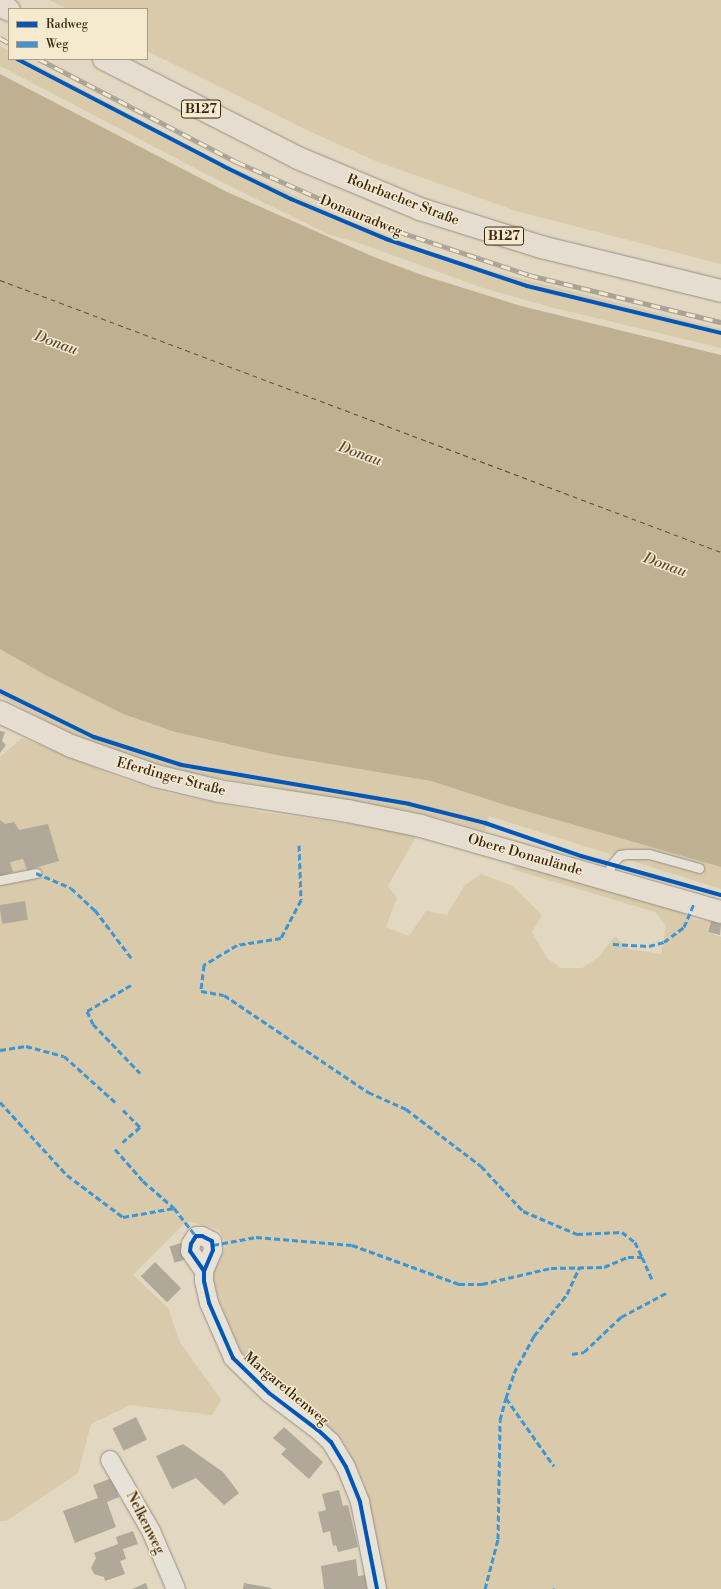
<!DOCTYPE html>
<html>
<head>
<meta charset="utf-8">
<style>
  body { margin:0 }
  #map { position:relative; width:721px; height:1589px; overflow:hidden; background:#e2d8c1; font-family:"Libre Bodoni",serif }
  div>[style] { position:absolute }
  .green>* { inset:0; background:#d8caab }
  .water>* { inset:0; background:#c0b092 }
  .ferry>* { height:1px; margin-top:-0.5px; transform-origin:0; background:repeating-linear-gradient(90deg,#5d4a34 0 5px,transparent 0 9px) }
  .building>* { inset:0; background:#b0a898; transform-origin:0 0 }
  .roads { filter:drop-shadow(0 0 1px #968e80) drop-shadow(0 0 1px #968e80) }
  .service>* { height:9px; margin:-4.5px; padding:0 4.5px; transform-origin:4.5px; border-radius:4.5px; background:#e7e2d7 }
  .minor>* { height:18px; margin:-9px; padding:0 9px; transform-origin:9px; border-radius:9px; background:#e7e2d7 }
  .primary>* { height:22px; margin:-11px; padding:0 11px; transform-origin:11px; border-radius:11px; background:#e4ddd0 }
  .rail>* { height:4.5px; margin-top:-2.25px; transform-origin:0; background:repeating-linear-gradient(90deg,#f5e9ce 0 9px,#a8a297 0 18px); box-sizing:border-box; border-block:1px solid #a8a297 }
  .quiet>* { height:3px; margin-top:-1.5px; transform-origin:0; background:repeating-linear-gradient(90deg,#3e95d3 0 6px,transparent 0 9px) }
  .cycleway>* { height:4px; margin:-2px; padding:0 2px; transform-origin:2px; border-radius:2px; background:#0057b8 }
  span { translate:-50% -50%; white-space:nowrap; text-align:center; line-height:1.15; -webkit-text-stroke:3px #f5e9ce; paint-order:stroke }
  .shield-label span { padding:1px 3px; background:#f5e9ce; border:1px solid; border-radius:3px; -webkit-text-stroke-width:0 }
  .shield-label { font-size:13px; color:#392614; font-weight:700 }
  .street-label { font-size:14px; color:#392614 }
  .water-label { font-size:15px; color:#5d4a34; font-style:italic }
  .legend { position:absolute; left:8px; top:8px; width:140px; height:52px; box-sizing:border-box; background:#f5e9ce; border:1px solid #aa9b84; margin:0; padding:5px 7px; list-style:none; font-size:12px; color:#392614 }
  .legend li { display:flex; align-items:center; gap:8px; height:20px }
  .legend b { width:20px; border:1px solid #aa9b84 }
</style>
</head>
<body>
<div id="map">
  <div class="green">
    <div style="clip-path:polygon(49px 0,721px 0,721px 264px,516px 211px,378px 162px,309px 131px,147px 51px,147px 9px,67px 9px)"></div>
    <div style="clip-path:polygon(0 46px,9px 51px,9px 59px,24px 59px,223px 163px,353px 222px,417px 247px,492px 271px,721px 329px,721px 348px,550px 307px,483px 288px,356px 242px,330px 235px,212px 177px,0 66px)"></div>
    <div style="clip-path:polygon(0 649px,47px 676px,123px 714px,175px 732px,276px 755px,431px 781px,508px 806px,721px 867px,721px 889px,489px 816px,485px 831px,420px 813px,180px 771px,80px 739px,0 696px)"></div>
    <div style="clip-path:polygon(22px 738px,126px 780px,168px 793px,261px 812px,418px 833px,388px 886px,397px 898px,386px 927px,409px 936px,426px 911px,447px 915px,464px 886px,481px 874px,511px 885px,542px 915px,532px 932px,547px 958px,561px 968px,582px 968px,599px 957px,615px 936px,629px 949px,661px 954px,666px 926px,655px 912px,511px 869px,524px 862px,652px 898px,695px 920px,710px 921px,707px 932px,721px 937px,721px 1589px,384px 1589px,364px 1483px,345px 1444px,303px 1402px,269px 1380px,235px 1348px,212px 1277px,226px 1244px,219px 1230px,187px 1221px,133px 1275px,168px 1308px,180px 1342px,221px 1400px,212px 1415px,130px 1405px,91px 1424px,78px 1473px,6px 1521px,0 1521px,0 757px)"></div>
  </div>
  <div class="water">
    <div style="clip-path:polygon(0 74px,227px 192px,374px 257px,422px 275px,521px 306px,721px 355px,721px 867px,508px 806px,431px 781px,276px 755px,175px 732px,123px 714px,47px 676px,0 649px)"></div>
  </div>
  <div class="ferry">
    <div style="left:0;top:280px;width:771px;rotate:20.67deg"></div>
  </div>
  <div class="building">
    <div style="clip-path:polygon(0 731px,5px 732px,2px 741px,6px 745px,0 753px)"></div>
    <div style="clip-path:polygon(0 820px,5px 824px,14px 822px,19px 830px,48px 824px,59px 861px,27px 870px,23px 859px,10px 862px,13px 872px,0 876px)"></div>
    <div style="left:25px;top:901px;width:19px;height:26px;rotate:81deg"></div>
    <div style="clip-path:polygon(711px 921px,721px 924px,720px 935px,708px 932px)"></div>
    <div style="left:181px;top:1243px;width:17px;height:12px;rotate:73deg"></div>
    <div style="left:155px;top:1262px;width:37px;height:20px;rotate:45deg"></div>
    <div style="left:136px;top:1417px;width:25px;height:26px;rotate:64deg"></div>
    <div style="clip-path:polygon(284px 1427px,323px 1462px,309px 1479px,281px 1454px,286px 1449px,273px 1438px)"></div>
    <div style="clip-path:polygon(183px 1444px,223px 1472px,239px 1493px,224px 1505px,196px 1478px,172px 1489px,156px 1456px)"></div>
    <div style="clip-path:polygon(112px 1478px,119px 1497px,107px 1502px,116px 1527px,75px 1543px,63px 1511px,98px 1498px,93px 1485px)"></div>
    <div style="clip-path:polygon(339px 1490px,343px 1506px,348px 1505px,358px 1547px,338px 1552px,336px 1545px,333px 1546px,330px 1531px,323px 1533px,318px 1512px,326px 1510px,322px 1494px)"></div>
    <div style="clip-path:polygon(133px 1531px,138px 1544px,123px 1549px,126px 1559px,120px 1561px,125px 1574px,105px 1581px,104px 1577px,94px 1574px,91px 1568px,96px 1558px,94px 1553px,118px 1544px,116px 1537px)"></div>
    <div style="clip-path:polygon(356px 1559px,358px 1576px,365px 1575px,367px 1589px,324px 1589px,321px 1566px)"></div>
    <div style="clip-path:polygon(146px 1583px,148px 1589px,132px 1589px)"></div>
    <div style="clip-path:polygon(244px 1583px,271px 1588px,271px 1589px,243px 1589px)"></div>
  </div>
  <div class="roads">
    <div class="service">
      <div style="left:607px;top:878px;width:14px;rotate:-73deg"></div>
      <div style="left:611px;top:865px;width:13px;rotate:-48deg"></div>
      <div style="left:620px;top:855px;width:7px;rotate:-8deg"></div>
      <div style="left:627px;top:854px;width:22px"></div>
      <div style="left:649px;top:854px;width:52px;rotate:15.6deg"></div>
      <div style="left:0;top:880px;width:37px;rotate:-11deg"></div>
    </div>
    <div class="minor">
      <div style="left:204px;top:1271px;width:24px;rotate:-125deg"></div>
      <div style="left:190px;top:1251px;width:7px;rotate:-82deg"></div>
      <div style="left:191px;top:1244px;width:9px;rotate:-58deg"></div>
      <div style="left:196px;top:1236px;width:6px"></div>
      <div style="left:202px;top:1236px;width:11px;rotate:27deg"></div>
      <div style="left:212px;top:1241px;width:9px;rotate:84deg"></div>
      <div style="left:213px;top:1250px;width:23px;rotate:113deg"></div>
      <div style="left:204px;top:1271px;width:10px;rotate:90deg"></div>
      <div style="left:204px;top:1281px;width:23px;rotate:77deg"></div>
      <div style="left:209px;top:1303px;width:60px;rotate:66.4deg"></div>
      <div style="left:233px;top:1358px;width:50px;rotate:44.2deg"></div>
      <div style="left:269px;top:1393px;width:61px;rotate:37.1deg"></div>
      <div style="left:318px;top:1430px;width:18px;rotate:43deg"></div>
      <div style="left:331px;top:1442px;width:29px;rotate:59deg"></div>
      <div style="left:346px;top:1467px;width:38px;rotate:68deg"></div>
      <div style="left:360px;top:1502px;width:89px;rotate:78.9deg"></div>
      <div style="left:110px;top:1460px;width:82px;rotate:60deg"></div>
      <div style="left:151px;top:1531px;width:63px;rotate:66.7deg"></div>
    </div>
    <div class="primary">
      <div style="left:0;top:5px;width:10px;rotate:29deg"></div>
      <div style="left:104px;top:59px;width:218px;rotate:27deg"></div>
      <div style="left:298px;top:158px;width:132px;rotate:22.7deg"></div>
      <div style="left:420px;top:209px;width:127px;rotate:17.4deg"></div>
      <div style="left:541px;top:247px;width:185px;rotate:13.7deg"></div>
      <div style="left:0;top:712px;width:79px;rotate:25.6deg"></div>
      <div style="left:71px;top:746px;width:90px;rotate:19.4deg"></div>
      <div style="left:156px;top:776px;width:65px;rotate:13.4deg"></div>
      <div style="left:219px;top:791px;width:131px;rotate:8.8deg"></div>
      <div style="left:348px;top:811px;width:75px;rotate:11.6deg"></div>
      <div style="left:421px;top:826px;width:312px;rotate:16deg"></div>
    </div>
  </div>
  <div class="rail">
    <div style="left:0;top:38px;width:10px;rotate:29deg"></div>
    <div style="left:39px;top:59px;width:223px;rotate:27.5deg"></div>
    <div style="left:237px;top:162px;width:158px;rotate:23.8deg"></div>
    <div style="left:382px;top:226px;width:155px;rotate:18.4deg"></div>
    <div style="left:529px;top:275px;width:198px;rotate:13.8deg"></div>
  </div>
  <div class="quiet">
    <div style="left:299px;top:845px;width:55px;rotate:87.9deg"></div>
    <div style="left:301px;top:900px;width:43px;rotate:117.8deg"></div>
    <div style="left:281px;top:938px;width:45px;rotate:171deg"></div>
    <div style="left:237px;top:945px;width:39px;rotate:149deg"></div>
    <div style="left:204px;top:965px;width:26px;rotate:97deg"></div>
    <div style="left:201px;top:991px;width:23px;rotate:10deg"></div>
    <div style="left:224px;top:995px;width:174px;rotate:34deg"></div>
    <div style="left:368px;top:1092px;width:42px;rotate:24.1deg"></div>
    <div style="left:406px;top:1109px;width:94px;rotate:37.2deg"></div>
    <div style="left:481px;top:1166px;width:62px;rotate:47deg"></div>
    <div style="left:523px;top:1211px;width:59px;rotate:23.1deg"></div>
    <div style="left:577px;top:1234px;width:45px;rotate:-2.5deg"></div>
    <div style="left:622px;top:1232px;width:16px;rotate:38deg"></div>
    <div style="left:635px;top:1242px;width:17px;rotate:65deg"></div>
    <div style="left:36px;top:873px;width:38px;rotate:23deg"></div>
    <div style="left:71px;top:888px;width:33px;rotate:43deg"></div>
    <div style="left:95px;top:910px;width:61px;rotate:52.9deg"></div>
    <div style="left:613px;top:944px;width:36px;rotate:3deg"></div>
    <div style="left:649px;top:946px;width:16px;rotate:-15deg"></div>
    <div style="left:664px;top:942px;width:25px;rotate:-37deg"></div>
    <div style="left:684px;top:927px;width:25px;rotate:-67deg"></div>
    <div style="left:131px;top:985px;width:51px;rotate:149.4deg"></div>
    <div style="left:87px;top:1011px;width:14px;rotate:65deg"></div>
    <div style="left:93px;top:1024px;width:68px;rotate:46.2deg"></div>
    <div style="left:0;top:1050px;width:26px;rotate:-9deg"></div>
    <div style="left:26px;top:1046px;width:39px;rotate:15deg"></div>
    <div style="left:64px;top:1056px;width:69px;rotate:42deg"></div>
    <div style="left:0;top:1102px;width:99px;rotate:47.5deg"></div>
    <div style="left:67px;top:1175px;width:70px;rotate:36.9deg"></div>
    <div style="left:123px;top:1217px;width:52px;rotate:-10deg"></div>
    <div style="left:123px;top:1110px;width:24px;rotate:45deg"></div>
    <div style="left:140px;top:1127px;width:23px;rotate:139deg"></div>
    <div style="left:115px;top:1149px;width:43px;rotate:48.8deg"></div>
    <div style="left:143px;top:1181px;width:41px;rotate:41.1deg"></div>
    <div style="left:174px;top:1208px;width:36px;rotate:52deg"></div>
    <div style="left:213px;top:1245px;width:44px;rotate:-10.5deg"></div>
    <div style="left:256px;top:1237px;width:96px;rotate:4.8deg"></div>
    <div style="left:352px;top:1245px;width:114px;rotate:20deg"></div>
    <div style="left:459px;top:1284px;width:23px"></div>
    <div style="left:482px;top:1284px;width:71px;rotate:-13.1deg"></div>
    <div style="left:551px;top:1268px;width:53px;rotate:-1.1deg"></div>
    <div style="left:604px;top:1267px;width:26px;rotate:-23deg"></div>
    <div style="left:628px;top:1257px;width:14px"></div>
    <div style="left:642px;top:1257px;width:24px;rotate:66deg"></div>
    <div style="left:572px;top:1354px;width:12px;rotate:-9deg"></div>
    <div style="left:584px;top:1352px;width:51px;rotate:-43.4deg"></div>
    <div style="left:621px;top:1317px;width:51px;rotate:-28.1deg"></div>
    <div style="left:506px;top:1398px;width:83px;rotate:54.8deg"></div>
    <div style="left:553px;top:1588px;width:1px;rotate:45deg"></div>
    <div style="left:485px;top:1589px;width:52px;rotate:-75.4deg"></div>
    <div style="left:498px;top:1539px;width:119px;rotate:-89deg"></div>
    <div style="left:500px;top:1420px;width:23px;rotate:-75deg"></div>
    <div style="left:506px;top:1398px;width:26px;rotate:-72deg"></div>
    <div style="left:514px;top:1373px;width:42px;rotate:-61.6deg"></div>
    <div style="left:534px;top:1336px;width:53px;rotate:-51.8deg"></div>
    <div style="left:567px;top:1294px;width:29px;rotate:-65deg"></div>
  </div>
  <div class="cycleway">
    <div style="left:17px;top:59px;width:232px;rotate:27.4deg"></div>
    <div style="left:223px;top:166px;width:76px;rotate:25.9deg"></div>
    <div style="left:291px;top:199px;width:103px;rotate:22.8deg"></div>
    <div style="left:386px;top:239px;width:149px;rotate:18.4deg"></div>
    <div style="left:527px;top:286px;width:200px;rotate:13.6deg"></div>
    <div style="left:0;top:691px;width:105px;rotate:26.1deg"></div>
    <div style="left:94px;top:737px;width:92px;rotate:17.7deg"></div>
    <div style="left:182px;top:765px;width:230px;rotate:9.7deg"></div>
    <div style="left:409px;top:804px;width:78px;rotate:14deg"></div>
    <div style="left:485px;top:823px;width:102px;rotate:19deg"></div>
    <div style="left:581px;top:856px;width:145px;rotate:15.6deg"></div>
    <div style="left:204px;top:1271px;width:24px;rotate:-125deg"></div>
    <div style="left:190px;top:1251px;width:7px;rotate:-82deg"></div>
    <div style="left:191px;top:1244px;width:9px;rotate:-58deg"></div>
    <div style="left:196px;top:1236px;width:6px"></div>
    <div style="left:202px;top:1236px;width:11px;rotate:27deg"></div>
    <div style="left:212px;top:1241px;width:9px;rotate:84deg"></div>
    <div style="left:213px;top:1250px;width:23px;rotate:113deg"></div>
    <div style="left:204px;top:1271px;width:10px;rotate:90deg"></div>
    <div style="left:204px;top:1281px;width:23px;rotate:77deg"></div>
    <div style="left:209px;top:1303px;width:60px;rotate:66.4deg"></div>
    <div style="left:233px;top:1358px;width:50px;rotate:44.2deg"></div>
    <div style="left:269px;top:1393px;width:61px;rotate:37.1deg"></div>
    <div style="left:318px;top:1430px;width:18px;rotate:43deg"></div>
    <div style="left:331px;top:1442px;width:29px;rotate:59deg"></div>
    <div style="left:346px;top:1467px;width:38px;rotate:68deg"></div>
    <div style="left:360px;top:1502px;width:89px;rotate:78.9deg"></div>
  </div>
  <div class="shield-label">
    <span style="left:201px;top:109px">B127</span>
    <span style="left:504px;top:236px">B127</span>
  </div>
  <div class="street-label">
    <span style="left:403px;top:200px;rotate:21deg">Rohrbacher Straße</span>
    <span style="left:361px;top:216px;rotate:22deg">Donauradweg</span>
    <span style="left:171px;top:777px;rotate:15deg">Eferdinger Straße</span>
    <span style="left:525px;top:855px;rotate:16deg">Obere Donaulände</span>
    <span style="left:286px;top:1389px;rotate:40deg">Margarethenweg</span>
    <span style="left:145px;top:1523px;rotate:63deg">Nelkenweg</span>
  </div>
  <div class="water-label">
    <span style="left:56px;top:343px;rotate:20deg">Donau</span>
    <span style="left:360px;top:454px;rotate:20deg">Donau</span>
    <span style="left:665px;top:565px;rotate:20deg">Donau</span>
  </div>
  <ul class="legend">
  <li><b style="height:5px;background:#0057b8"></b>Radweg</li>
  <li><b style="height:5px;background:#3e95d3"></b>Weg</li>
  </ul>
</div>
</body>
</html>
